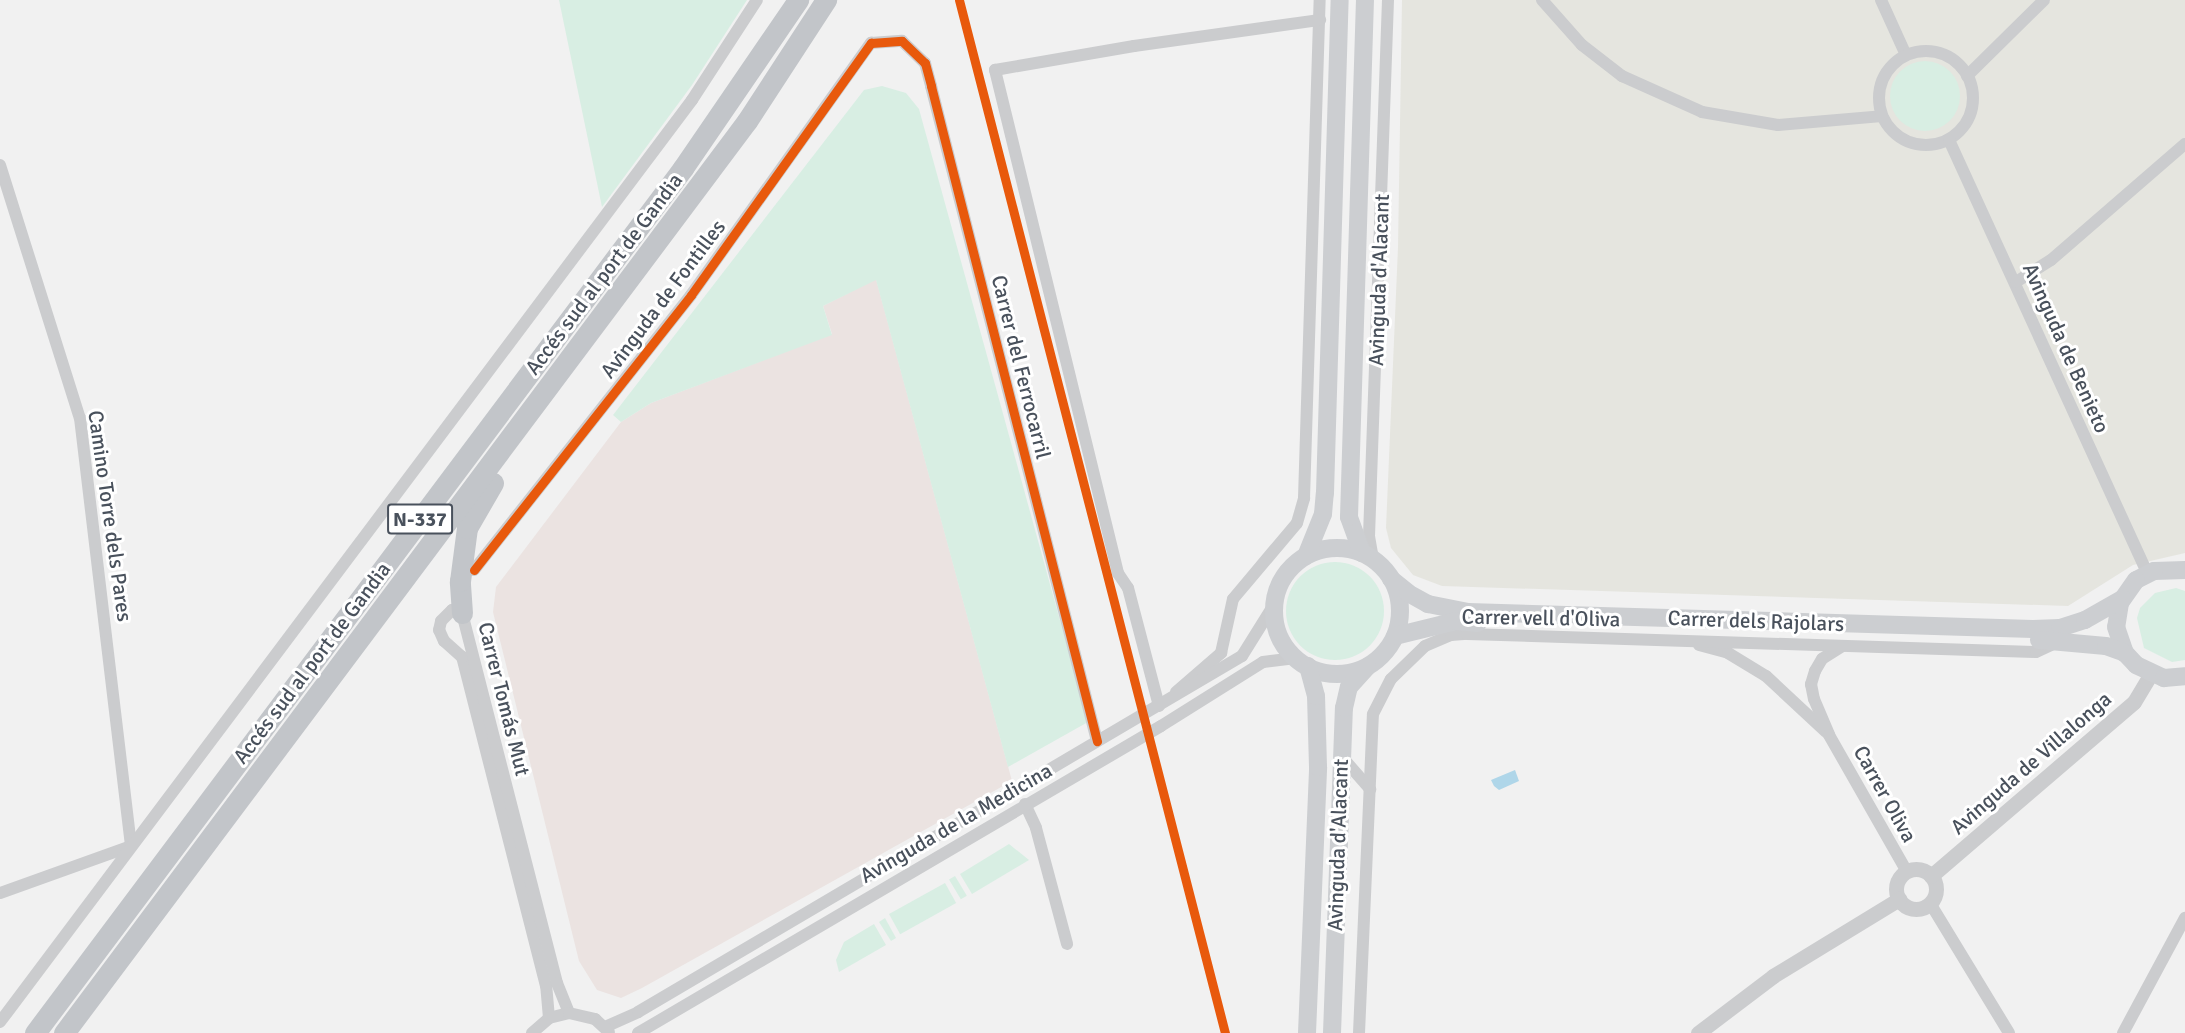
<!DOCTYPE html>
<html>
<head>
<meta charset="utf-8">
<style>
  body { margin:0 }
  #map { position:relative; width:2185px; height:1033px; overflow:hidden; background:#f1f1f1; font-family:Signika,sans-serif }
  div>[style] { position:absolute }
  .commercial>* { inset:0; background:#e5e5df }
  .medical>* { inset:0; background:#ebe3e1 }
  .green>* { inset:0; background:#d8eee3; transform-origin:0 0 }
  .round { border-radius:50% }
  .water>* { inset:0; background:#afd6e9 }
  .minor>* { height:12px; margin:-6px; padding:0 6px; transform-origin:6px; border-radius:6px; background:#cbccce }
  .minor>.ring { margin:-6px; padding:0; box-sizing:content-box; background:none; border:12px solid #cbccce; border-radius:50% }
  .tertiary>* { height:15px; margin:-7.5px; padding:0 7.5px; transform-origin:7.5px; border-radius:7.5px; background:#cbccce }
  .tertiary>.ring { margin:-7.5px; padding:0; box-sizing:content-box; background:none; border:15px solid #cbccce; border-radius:50% }
  .secondary>* { height:18px; margin:-9px; padding:0 9px; transform-origin:9px; border-radius:9px; background:#ccced1 }
  .secondary>.ring { margin:-9px; padding:0; box-sizing:content-box; background:none; border:18px solid #ccced1; border-radius:50% }
  .trunk>* { height:21px; margin:-10.5px; padding:0 10.5px; transform-origin:10.5px; border-radius:10.5px; background:#c2c5c9 }
  .cycleway>* { height:9px; margin:-4.5px; padding:0 4.5px; transform-origin:4.5px; border-radius:4.5px; background:#e8590c }
  span { translate:-50% -50%; white-space:nowrap; text-align:center; line-height:1.15; -webkit-text-stroke:6px #fff; paint-order:stroke }
  .shield-label span { padding:2px 4px; background:#fff; border:2px solid; border-radius:4px; -webkit-text-stroke-width:0 }
  .shield-label { font-size:20px; color:#49515c; font-weight:700 }
  .street-label { font-size:21px; color:#49515c }
</style>
</head>
<body>
<div id="map">
  <div class="commercial">
    <div style="clip-path:polygon(1402px 0,2185px 0,2185px 553px,2133px 565px,2068px 606px,1442px 586px,1413px 575px,1391px 548px,1386px 528px,1398px 247px)"></div>
  </div>
  <div class="medical">
    <div style="clip-path:polygon(876px 279px,1012px 781px,642px 988px,621px 998px,597px 990px,579px 961px,493px 612px,496px 587px,621px 422px,651px 403px,832px 334px,823px 306px)"></div>
  </div>
  <div class="green">
    <div style="clip-path:polygon(559px 0,747px 0,692px 85px,602px 207px)"></div>
    <div class="round" style="left:1890px;top:61px;width:70px;height:70px"></div>
    <div style="clip-path:polygon(882px 86px,906px 93px,919px 109px,1088px 722px,1008px 767px,876px 280px,823px 306px,832px 335px,651px 403px,621px 422px,613px 415px,864px 90px)"></div>
    <div class="round" style="left:1286px;top:562px;width:98px;height:98px"></div>
    <div style="clip-path:polygon(2176px 588px,2185px 591px,2185px 660px,2172px 662px,2144px 648px,2137px 618px,2140px 608px,2155px 593px)"></div>
    <div style="clip-path:polygon(1009px 844px,1029px 860px,972px 894px,960px 874px)"></div>
    <div style="left:955px;top:876px;width:23px;height:7px;rotate:59deg"></div>
    <div style="left:945px;top:883px;width:23px;height:64px;rotate:61deg"></div>
    <div style="clip-path:polygon(885px 918px,896px 938px,891px 941px,879px 922px)"></div>
    <div style="clip-path:polygon(874px 924px,886px 945px,839px 972px,836px 960px,844px 942px)"></div>
  </div>
  <div class="water">
    <div style="clip-path:polygon(1515px 770px,1519px 781px,1499px 790px,1494px 786px,1491px 780px)"></div>
  </div>
  <div class="minor">
    <div style="left:1542px;top:0;width:60px;rotate:48.4deg"></div>
    <div style="left:1582px;top:45px;width:51px;rotate:37.8deg"></div>
    <div style="left:1622px;top:76px;width:88px;rotate:24.2deg"></div>
    <div style="left:1702px;top:112px;width:77px;rotate:9.7deg"></div>
    <div style="left:1778px;top:125px;width:104px;rotate:-4.9deg"></div>
    <div style="left:1881px;top:0;width:60px;rotate:65.6deg"></div>
    <div class="ring" style="left:1879px;top:51px;width:82px;height:82px"></div>
    <div style="left:1967px;top:76px;width:108px;rotate:-44.6deg"></div>
    <div style="left:1949px;top:140px;width:476px;rotate:65.4deg"></div>
    <div style="left:0;top:165px;width:265px;rotate:72.5deg"></div>
    <div style="left:80px;top:418px;width:431px;rotate:83.2deg"></div>
    <div style="left:2016px;top:282px;width:41px;rotate:-32.2deg"></div>
    <div style="left:2051px;top:260px;width:177px;rotate:-40.9deg"></div>
    <div style="left:1373px;top:559px;width:23px;rotate:-100deg"></div>
    <div style="left:1369px;top:536px;width:536px;rotate:-87.97deg"></div>
    <div style="left:474px;top:570px;width:350px;rotate:-51.7deg"></div>
    <div style="left:691px;top:295px;width:310px;rotate:-54.5deg"></div>
    <div style="left:871px;top:43px;width:31px;rotate:-4deg"></div>
    <div style="left:902px;top:41px;width:32px;rotate:44deg"></div>
    <div style="left:925px;top:63px;width:24px;rotate:75deg"></div>
    <div style="left:931px;top:86px;width:676px;rotate:75.78deg"></div>
    <div style="left:1699px;top:645px;width:30px;rotate:15deg"></div>
    <div style="left:1728px;top:653px;width:44px;rotate:31.2deg"></div>
    <div style="left:1766px;top:676px;width:82px;rotate:43deg"></div>
    <div style="left:1841px;top:647px;width:22px;rotate:148deg"></div>
    <div style="left:1822px;top:659px;width:14px;rotate:120deg"></div>
    <div style="left:1815px;top:671px;width:14px;rotate:107deg"></div>
    <div style="left:1811px;top:684px;width:15px;rotate:79deg"></div>
    <div style="left:1814px;top:699px;width:39px;rotate:67deg"></div>
    <div style="left:1829px;top:735px;width:158px;rotate:60.3deg"></div>
    <div style="left:1176px;top:692px;width:60px;rotate:-40.9deg"></div>
    <div style="left:1221px;top:653px;width:55px;rotate:-77.5deg"></div>
    <div style="left:1233px;top:599px;width:99px;rotate:-49.9deg"></div>
    <div style="left:1297px;top:523px;width:26px;rotate:-74deg"></div>
    <div style="left:1304px;top:498px;width:498px;rotate:-88.2deg"></div>
    <div style="left:1159px;top:706px;width:122px;rotate:-104.7deg"></div>
    <div style="left:1128px;top:588px;width:18px;rotate:-124deg"></div>
    <div style="left:1118px;top:573px;width:518px;rotate:-103.74deg"></div>
    <div style="left:995px;top:70px;width:141px;rotate:-9.8deg"></div>
    <div style="left:1134px;top:46px;width:188px;rotate:-8deg"></div>
    <div style="left:1342px;top:757px;width:43px;rotate:48.8deg"></div>
    <div style="left:1025px;top:804px;width:26px;rotate:65deg"></div>
    <div style="left:1036px;top:828px;width:120px;rotate:75deg"></div>
    <div style="left:0;top:893px;width:139px;rotate:-19.7deg"></div>
    <div style="left:1930px;top:903px;width:152px;rotate:58.7deg"></div>
    <div style="left:549px;top:1018px;width:32px;rotate:-95deg"></div>
    <div style="left:546px;top:986px;width:340px;rotate:-104.3deg"></div>
    <div style="left:462px;top:657px;width:24px;rotate:-138deg"></div>
    <div style="left:444px;top:641px;width:12px;rotate:-114deg"></div>
    <div style="left:439px;top:630px;width:9px;rotate:-77deg"></div>
    <div style="left:441px;top:621px;width:16px;rotate:-45deg"></div>
    <div style="left:452px;top:610px;width:10px;rotate:17deg"></div>
    <div style="left:462px;top:613px;width:382px;rotate:75.6deg"></div>
    <div style="left:557px;top:983px;width:32px;rotate:68deg"></div>
    <div style="left:0;top:1022px;width:1153px;rotate:-53.11deg"></div>
    <div style="left:692px;top:100px;width:119px;rotate:-57deg"></div>
    <div style="left:605px;top:1027px;width:36px;rotate:-24deg"></div>
    <div style="left:638px;top:1012px;width:701px;rotate:-30.52deg"></div>
    <div style="left:1242px;top:656px;width:62px;rotate:-58.1deg"></div>
    <div style="left:532px;top:1033px;width:23px;rotate:-41deg"></div>
    <div style="left:549px;top:1018px;width:21px;rotate:-14deg"></div>
    <div style="left:569px;top:1013px;width:27px;rotate:13deg"></div>
    <div style="left:595px;top:1019px;width:19px;rotate:43deg"></div>
    <div style="left:638px;top:1033px;width:606px;rotate:-30.41deg"></div>
    <div style="left:1161px;top:726px;width:120px;rotate:-32.1deg"></div>
    <div style="left:1263px;top:662px;width:33px;rotate:-7deg"></div>
    <div style="left:1359px;top:1033px;width:319px;rotate:-87.5deg"></div>
    <div style="left:1373px;top:714px;width:39px;rotate:-63deg"></div>
    <div style="left:1391px;top:679px;width:47px;rotate:-44.1deg"></div>
    <div style="left:1425px;top:646px;width:28px;rotate:-23deg"></div>
    <div style="left:1451px;top:635px;width:16px;rotate:-4deg"></div>
    <div style="left:1467px;top:634px;width:569px;rotate:1.81deg"></div>
    <div style="left:2036px;top:652px;width:23px;rotate:-25deg"></div>
    <div style="left:2123px;top:1033px;width:131px;rotate:-61.7deg"></div>
  </div>
  <div class="tertiary">
    <div class="ring" style="left:1896px;top:869px;width:25px;height:25px"></div>
    <div style="left:1931px;top:876px;width:267px;rotate:-40.6deg"></div>
    <div style="left:2134px;top:702px;width:33px;rotate:-59deg"></div>
    <div style="left:1698px;top:1033px;width:94px;rotate:-37.2deg"></div>
    <div style="left:1773px;top:976px;width:148px;rotate:-31.4deg"></div>
  </div>
  <div class="secondary">
    <div class="ring" style="left:1274px;top:548px;width:108px;height:108px"></div>
    <div style="left:1362px;top:553px;width:38px;rotate:-110deg"></div>
    <div style="left:1349px;top:517px;width:517px;rotate:-88.23deg"></div>
    <div style="left:1306px;top:556px;width:45px;rotate:-68deg"></div>
    <div style="left:1323px;top:514px;width:21px;rotate:-85deg"></div>
    <div style="left:1325px;top:493px;width:493px;rotate:-88.3deg"></div>
    <div style="left:2185px;top:570px;width:31px;rotate:178deg"></div>
    <div style="left:2154px;top:571px;width:20px;rotate:153deg"></div>
    <div style="left:2136px;top:580px;width:28px;rotate:125deg"></div>
    <div style="left:2120px;top:603px;width:24px;rotate:99deg"></div>
    <div style="left:2116px;top:627px;width:28px;rotate:71deg"></div>
    <div style="left:2125px;top:653px;width:16px;rotate:47deg"></div>
    <div style="left:2136px;top:665px;width:31px;rotate:25deg"></div>
    <div style="left:2164px;top:678px;width:21px;rotate:-5deg"></div>
    <div style="left:1391px;top:579px;width:22px;rotate:39deg"></div>
    <div style="left:1408px;top:593px;width:23px;rotate:29deg"></div>
    <div style="left:1428px;top:604px;width:41px;rotate:11.3deg"></div>
    <div style="left:1468px;top:612px;width:565px;rotate:1.72deg"></div>
    <div style="left:2033px;top:629px;width:27px;rotate:-2deg"></div>
    <div style="left:2060px;top:628px;width:26px;rotate:-18deg"></div>
    <div style="left:2085px;top:620px;width:43px;rotate:-29.6deg"></div>
    <div style="left:1395px;top:636px;width:63px;rotate:-13.8deg"></div>
    <div style="left:1456px;top:621px;width:22px;rotate:5deg"></div>
    <div style="left:2039px;top:640px;width:67px;rotate:5.1deg"></div>
    <div style="left:2106px;top:646px;width:20px;rotate:20deg"></div>
    <div style="left:1307px;top:1033px;width:266px;rotate:-87.6deg"></div>
    <div style="left:1318px;top:767px;width:71px;rotate:-91.6deg"></div>
    <div style="left:1316px;top:696px;width:31px;rotate:-105deg"></div>
    <div style="left:1332px;top:1033px;width:325px;rotate:-87.9deg"></div>
    <div style="left:1344px;top:708px;width:22px;rotate:-77deg"></div>
    <div style="left:1349px;top:687px;width:27px;rotate:-48deg"></div>
  </div>
  <div class="trunk">
    <div style="left:462px;top:613px;width:32px;rotate:-94deg"></div>
    <div style="left:460px;top:581px;width:53px;rotate:-82.5deg"></div>
    <div style="left:467px;top:528px;width:52px;rotate:-60deg"></div>
    <div style="left:35px;top:1033px;width:1081px;rotate:-53.16deg"></div>
    <div style="left:683px;top:168px;width:204px;rotate:-55.6deg"></div>
    <div style="left:64px;top:1033px;width:1139px;rotate:-53.17deg"></div>
    <div style="left:747px;top:121px;width:145px;rotate:-56.9deg"></div>
  </div>
  <div class="cycleway">
    <div style="left:959px;top:0;width:1067px;rotate:75.56deg"></div>
    <div style="left:474px;top:570px;width:350px;rotate:-51.7deg"></div>
    <div style="left:691px;top:295px;width:310px;rotate:-54.5deg"></div>
    <div style="left:871px;top:43px;width:31px;rotate:-4deg"></div>
    <div style="left:902px;top:41px;width:32px;rotate:44deg"></div>
    <div style="left:925px;top:63px;width:24px;rotate:75deg"></div>
    <div style="left:931px;top:86px;width:676px;rotate:75.78deg"></div>
  </div>
  <div class="shield-label">
    <span style="left:420px;top:519px">N-337</span>
  </div>
  <div class="street-label">
    <span style="left:604px;top:274px;rotate:-53deg">Accés sud al port de Gandia</span>
    <span style="left:1379px;top:280px;rotate:-88deg">Avinguda d'Alacant</span>
    <span style="left:663px;top:299px;rotate:-53deg">Avinguda de Fontilles</span>
    <span style="left:2066px;top:348px;rotate:66deg">Avinguda de Benieto</span>
    <span style="left:1021px;top:367px;rotate:76deg">Carrer del Ferrocarril</span>
    <span style="left:110px;top:516px;rotate:82deg">Camino Torre dels Pares</span>
    <span style="left:1541px;top:618px;rotate:1deg">Carrer vell d'Oliva</span>
    <span style="left:1756px;top:621px;rotate:2deg">Carrer dels Rajolars</span>
    <span style="left:312px;top:663px;rotate:-53deg">Accés sud al port de Gandia</span>
    <span style="left:504px;top:699px;rotate:76deg">Carrer Tomás Mut</span>
    <span style="left:2031px;top:763px;rotate:-41deg">Avinguda de Villalonga</span>
    <span style="left:1885px;top:794px;rotate:61deg">Carrer Oliva</span>
    <span style="left:956px;top:823px;rotate:-30deg">Avinguda de la Medicina</span>
    <span style="left:1338px;top:845px;rotate:-88deg">Avinguda d'Alacant</span>
  </div>
</div>
</body>
</html>
